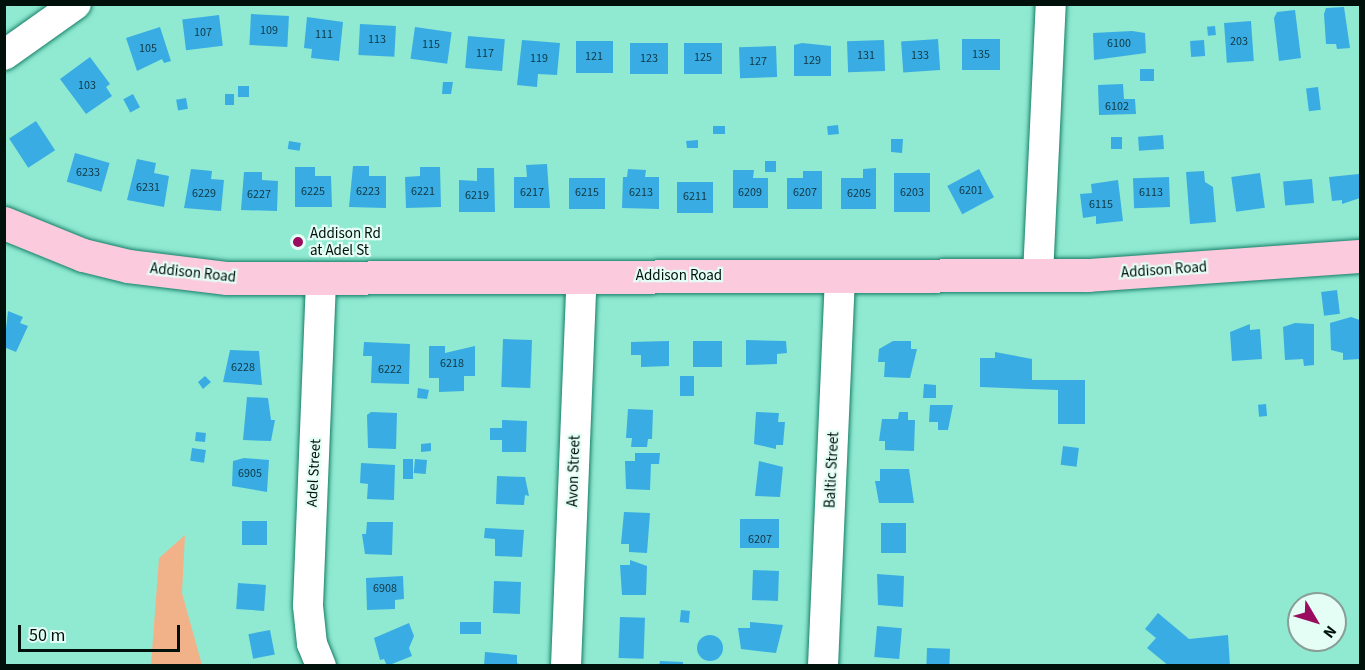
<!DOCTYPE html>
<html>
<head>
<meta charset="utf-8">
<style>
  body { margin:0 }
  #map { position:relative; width:1365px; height:670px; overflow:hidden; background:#8fead1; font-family:"Source Sans 3",sans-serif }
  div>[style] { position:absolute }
  .green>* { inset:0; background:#f2b289 }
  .building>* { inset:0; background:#39ace3; transform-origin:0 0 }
  .round { border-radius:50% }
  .roads { filter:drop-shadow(0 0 2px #187f69) drop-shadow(0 0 2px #187f69) }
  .minor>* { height:30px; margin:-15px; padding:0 15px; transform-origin:15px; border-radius:15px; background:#fff }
  .major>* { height:33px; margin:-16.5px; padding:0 16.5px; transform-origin:16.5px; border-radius:16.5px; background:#fbcadd }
  .dots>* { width:16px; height:16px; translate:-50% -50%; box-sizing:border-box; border:3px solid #e4fdf5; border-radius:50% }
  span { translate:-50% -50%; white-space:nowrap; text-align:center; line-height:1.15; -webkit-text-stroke:4.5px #e4fdf5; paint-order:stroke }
  .number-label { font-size:12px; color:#0e3741 }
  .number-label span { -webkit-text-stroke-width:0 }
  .poi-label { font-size:15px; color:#00100b }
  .left { translate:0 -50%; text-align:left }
  .street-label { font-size:15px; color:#00100b }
  .frame { position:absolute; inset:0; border:6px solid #00100b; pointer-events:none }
  .north { position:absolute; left:1287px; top:592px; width:60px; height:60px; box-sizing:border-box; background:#e4fdf5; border:2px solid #899e97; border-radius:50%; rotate:128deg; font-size:16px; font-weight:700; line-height:24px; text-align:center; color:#00100b }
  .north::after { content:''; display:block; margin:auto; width:21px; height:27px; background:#9a0c5d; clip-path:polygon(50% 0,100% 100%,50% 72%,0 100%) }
  .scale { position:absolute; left:18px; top:625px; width:162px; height:27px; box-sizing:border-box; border:3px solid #00100b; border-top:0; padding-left:8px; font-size:18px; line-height:21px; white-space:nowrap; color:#00100b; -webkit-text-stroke:4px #e4fdf5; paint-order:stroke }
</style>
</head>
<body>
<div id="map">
  <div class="green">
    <div style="clip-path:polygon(185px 535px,182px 593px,202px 665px,151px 665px,159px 558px)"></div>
  </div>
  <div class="building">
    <div style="clip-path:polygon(1344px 7px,1350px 48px,1337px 49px,1336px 44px,1326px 44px,1324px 14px,1326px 8px)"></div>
    <div style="clip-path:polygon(1295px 10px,1301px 58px,1279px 61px,1274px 18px,1277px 12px)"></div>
    <div style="left:251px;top:14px;width:38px;height:31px;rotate:3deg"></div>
    <div style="left:219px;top:15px;width:31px;height:37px;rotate:83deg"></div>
    <div style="clip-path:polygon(307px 17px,343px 22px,339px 61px,311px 58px,312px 49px,304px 48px)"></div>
    <div style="left:1251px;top:21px;width:40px;height:27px;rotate:86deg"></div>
    <div style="left:360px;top:24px;width:36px;height:31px;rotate:3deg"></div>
    <div style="left:1215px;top:26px;width:9px;height:8px;rotate:84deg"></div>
    <div style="clip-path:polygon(160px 27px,171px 61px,164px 63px,162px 59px,137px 71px,126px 38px)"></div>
    <div style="left:415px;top:27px;width:37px;height:32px;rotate:8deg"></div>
    <div style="clip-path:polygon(1132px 31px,1145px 33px,1146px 53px,1094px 60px,1093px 33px)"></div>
    <div style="left:468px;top:36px;width:37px;height:32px;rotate:5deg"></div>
    <div style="left:938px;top:39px;width:31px;height:37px;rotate:86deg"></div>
    <div style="left:962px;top:39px;width:38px;height:31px"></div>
    <div style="clip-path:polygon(522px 40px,560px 43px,557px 75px,538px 74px,537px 87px,517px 85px)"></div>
    <div style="left:884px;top:40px;width:31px;height:37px;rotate:88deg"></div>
    <div style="left:1204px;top:40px;width:16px;height:14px;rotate:86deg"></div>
    <div style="left:576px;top:41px;width:37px;height:32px"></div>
    <div style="left:630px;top:43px;width:38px;height:31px"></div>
    <div style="left:684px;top:43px;width:38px;height:31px"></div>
    <div style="clip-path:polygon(802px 43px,831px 46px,831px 76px,794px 76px,794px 45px)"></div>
    <div style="left:776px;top:46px;width:31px;height:37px;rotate:88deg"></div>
    <div style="clip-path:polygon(90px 57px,110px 84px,106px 87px,112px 96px,86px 114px,60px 79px)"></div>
    <div style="left:1140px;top:69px;width:14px;height:12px"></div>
    <div style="clip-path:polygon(443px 82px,453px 82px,451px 94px,442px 94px)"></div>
    <div style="clip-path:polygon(1123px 84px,1124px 99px,1135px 99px,1136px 114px,1099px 115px,1098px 85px)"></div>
    <div style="left:249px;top:86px;width:11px;height:11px;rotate:90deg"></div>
    <div style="left:1318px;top:87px;width:23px;height:12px;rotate:83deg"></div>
    <div style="left:133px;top:94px;width:15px;height:11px;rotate:62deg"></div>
    <div style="left:225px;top:94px;width:9px;height:11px"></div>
    <div style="left:186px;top:98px;width:11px;height:10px;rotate:80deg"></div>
    <div style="left:36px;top:121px;width:35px;height:32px;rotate:57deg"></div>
    <div style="left:838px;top:125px;width:9px;height:11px;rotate:84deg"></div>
    <div style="left:713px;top:126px;width:12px;height:8px"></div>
    <div style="left:1163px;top:135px;width:14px;height:25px;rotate:86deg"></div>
    <div style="left:1111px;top:137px;width:11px;height:12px"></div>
    <div style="clip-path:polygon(891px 139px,903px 139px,902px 153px,891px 152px)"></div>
    <div style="clip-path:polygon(698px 140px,698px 148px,687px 148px,686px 141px)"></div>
    <div style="left:289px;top:141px;width:12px;height:8px;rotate:9deg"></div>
    <div style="left:75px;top:153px;width:36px;height:30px;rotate:16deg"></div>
    <div style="clip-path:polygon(137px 159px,156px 163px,154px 173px,169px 176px,164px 207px,127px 200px)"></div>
    <div style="left:765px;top:161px;width:11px;height:11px"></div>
    <div style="clip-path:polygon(547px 164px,550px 208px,514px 208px,514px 177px,527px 177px,526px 165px)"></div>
    <div style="clip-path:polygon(353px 166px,369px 166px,369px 176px,386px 176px,386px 208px,349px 207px)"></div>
    <div style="clip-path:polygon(295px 167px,315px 167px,315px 176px,331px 176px,332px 207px,295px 207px)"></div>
    <div style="clip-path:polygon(420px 167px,440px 167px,441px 207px,406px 208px,405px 177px,420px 176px)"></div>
    <div style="clip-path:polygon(477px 168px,494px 168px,495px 212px,459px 212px,459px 180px,477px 181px)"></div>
    <div style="clip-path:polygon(876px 168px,876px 209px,841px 209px,841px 178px,863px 178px,863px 169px)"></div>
    <div style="clip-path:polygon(191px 169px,212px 171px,211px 179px,224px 180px,221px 211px,184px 208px)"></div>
    <div style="clip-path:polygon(628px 169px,646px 170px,645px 177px,659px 177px,659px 209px,622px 208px,623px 177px,627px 177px)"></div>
    <div style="left:979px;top:169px;width:32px;height:36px;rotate:62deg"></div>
    <div style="clip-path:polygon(733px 170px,754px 170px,753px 178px,768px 178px,768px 208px,733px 208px)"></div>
    <div style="clip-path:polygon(803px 171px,822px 171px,822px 209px,787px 209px,787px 178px,803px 178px)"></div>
    <div style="clip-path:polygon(1204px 171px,1205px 182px,1213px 187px,1216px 222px,1190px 224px,1186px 172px)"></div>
    <div style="clip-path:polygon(244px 172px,262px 172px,262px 180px,278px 181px,277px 211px,241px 210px)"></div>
    <div style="left:930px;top:173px;width:39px;height:36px;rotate:90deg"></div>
    <div style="left:1260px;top:173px;width:35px;height:29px;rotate:82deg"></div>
    <div style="clip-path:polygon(1359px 174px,1360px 198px,1342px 204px,1342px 200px,1332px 201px,1329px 177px)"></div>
    <div style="left:1169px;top:177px;width:30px;height:36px;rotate:88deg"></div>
    <div style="left:569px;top:178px;width:36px;height:31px"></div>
    <div style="left:1312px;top:179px;width:24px;height:29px;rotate:85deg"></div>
    <div style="clip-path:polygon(1118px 180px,1123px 221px,1096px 224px,1096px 216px,1083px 218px,1080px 194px,1092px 193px,1091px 184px)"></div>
    <div style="left:677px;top:182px;width:36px;height:31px"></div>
    <div style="left:1337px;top:290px;width:24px;height:16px;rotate:83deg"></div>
    <div style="clip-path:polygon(8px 311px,23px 317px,20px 323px,28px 326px,16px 352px,4px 347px)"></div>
    <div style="clip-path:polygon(1351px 317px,1360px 320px,1360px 359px,1343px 360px,1343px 353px,1331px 350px,1330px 323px)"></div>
    <div style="clip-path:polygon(1295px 323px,1314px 324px,1314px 365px,1304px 366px,1303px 359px,1285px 360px,1283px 327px)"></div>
    <div style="clip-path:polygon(1250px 324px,1250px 330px,1260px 329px,1262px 359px,1232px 361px,1230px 332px)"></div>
    <div style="left:503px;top:339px;width:29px;height:48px;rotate:2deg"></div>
    <div style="clip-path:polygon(746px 340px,786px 341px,787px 353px,777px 354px,777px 364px,746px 365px)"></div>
    <div style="clip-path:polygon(669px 341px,669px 366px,641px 367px,641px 355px,631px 355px,631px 342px)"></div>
    <div style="left:693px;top:341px;width:29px;height:26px"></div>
    <div style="clip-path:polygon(893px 341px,911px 341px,911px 349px,917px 349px,910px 378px,884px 377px,885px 362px,878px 362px,879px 349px)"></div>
    <div style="clip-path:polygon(364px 342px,410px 344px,409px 384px,371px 383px,372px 356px,363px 356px)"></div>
    <div style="clip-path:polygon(429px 346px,445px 346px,445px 353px,475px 346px,475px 376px,464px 376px,464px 391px,439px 392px,439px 378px,429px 378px)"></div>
    <div style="clip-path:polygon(230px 350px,259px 351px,262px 385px,223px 382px)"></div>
    <div style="clip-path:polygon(995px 352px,1032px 359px,1032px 380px,1085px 380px,1085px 424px,1058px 424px,1058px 390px,980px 387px,980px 358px,995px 358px)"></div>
    <div style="clip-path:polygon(205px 376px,211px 382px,203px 389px,198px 382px)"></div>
    <div style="left:680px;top:376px;width:14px;height:20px"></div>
    <div style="clip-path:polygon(924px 384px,936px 385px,936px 398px,923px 398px)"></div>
    <div style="clip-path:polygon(418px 388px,429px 390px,427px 399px,417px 398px)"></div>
    <div style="clip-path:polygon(247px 397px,268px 398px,271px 420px,275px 420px,271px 441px,243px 440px)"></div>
    <div style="left:1266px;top:404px;width:12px;height:8px;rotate:85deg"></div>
    <div style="clip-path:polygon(930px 405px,953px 405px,948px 430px,938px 430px,938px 422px,929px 422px)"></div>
    <div style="clip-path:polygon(628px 409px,653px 410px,652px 439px,648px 439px,647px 447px,631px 447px,632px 438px,626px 438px)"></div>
    <div style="clip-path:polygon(371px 412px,397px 413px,396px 449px,368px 448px,367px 415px)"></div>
    <div style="clip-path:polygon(756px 412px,779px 413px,778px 422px,785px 422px,783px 445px,776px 445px,776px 449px,754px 444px)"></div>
    <div style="clip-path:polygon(899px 412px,908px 412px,908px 420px,915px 420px,914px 451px,885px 450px,885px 441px,879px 441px,882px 419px,898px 419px)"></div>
    <div style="clip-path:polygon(502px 420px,527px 421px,526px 452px,502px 452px,502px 440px,490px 440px,490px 428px,502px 428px)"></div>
    <div style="left:196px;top:432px;width:10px;height:9px;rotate:6deg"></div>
    <div style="clip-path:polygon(431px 443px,431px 451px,421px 452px,421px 444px)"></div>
    <div style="left:1063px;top:446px;width:16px;height:19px;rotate:7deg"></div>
    <div style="left:192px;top:448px;width:14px;height:13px;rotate:8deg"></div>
    <div style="clip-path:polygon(635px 453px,660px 453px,659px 464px,651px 464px,650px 490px,626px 489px,625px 461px,635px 461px)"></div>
    <div style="clip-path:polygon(244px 458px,269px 460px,267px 492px,232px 486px,233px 461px)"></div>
    <div style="left:403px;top:459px;width:10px;height:20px"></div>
    <div style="left:415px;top:459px;width:12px;height:14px;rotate:5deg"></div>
    <div style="clip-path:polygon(759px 461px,783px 467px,780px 497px,755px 496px)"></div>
    <div style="clip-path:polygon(361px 463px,395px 465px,394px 500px,367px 499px,368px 484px,360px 483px)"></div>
    <div style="clip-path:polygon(880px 469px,909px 469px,914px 503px,879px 503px,875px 481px,880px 481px)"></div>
    <div style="clip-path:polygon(497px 476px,525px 477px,529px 496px,525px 495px,524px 505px,496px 504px)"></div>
    <div style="clip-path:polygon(624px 512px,650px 513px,647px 553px,629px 552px,629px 544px,621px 544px)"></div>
    <div style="left:740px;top:519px;width:39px;height:29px"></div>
    <div style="left:242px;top:521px;width:25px;height:24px"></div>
    <div style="clip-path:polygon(367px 522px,393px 522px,392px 555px,365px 554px,362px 534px,366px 534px)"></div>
    <div style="left:881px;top:523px;width:25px;height:30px"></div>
    <div style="clip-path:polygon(485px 528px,524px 530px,522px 557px,495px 556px,495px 539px,484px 538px)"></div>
    <div style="clip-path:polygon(630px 560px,647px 566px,646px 595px,622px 595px,620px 565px,630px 565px)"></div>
    <div style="left:753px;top:570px;width:26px;height:30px;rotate:2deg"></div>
    <div style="clip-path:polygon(877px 574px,904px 576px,903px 607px,878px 605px)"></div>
    <div style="clip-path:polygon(403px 576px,404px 599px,395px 600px,395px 609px,367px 610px,366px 578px)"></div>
    <div style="left:494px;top:581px;width:27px;height:32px;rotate:2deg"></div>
    <div style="left:238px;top:583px;width:28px;height:26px;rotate:4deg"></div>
    <div style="left:681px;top:610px;width:9px;height:12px;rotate:6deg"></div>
    <div style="clip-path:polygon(1158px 613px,1189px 639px,1228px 635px,1230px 666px,1169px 666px,1147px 648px,1156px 638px,1145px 629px)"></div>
    <div style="left:620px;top:617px;width:25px;height:41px;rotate:2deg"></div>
    <div style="left:460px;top:622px;width:21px;height:12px"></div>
    <div style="clip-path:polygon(750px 622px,783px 625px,776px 653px,741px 649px,738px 628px,750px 628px)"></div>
    <div style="clip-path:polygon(409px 623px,414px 636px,409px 648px,412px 656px,387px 666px,384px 659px,380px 660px,374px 638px)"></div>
    <div style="left:877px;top:626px;width:25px;height:31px;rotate:5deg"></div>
    <div style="left:270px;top:630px;width:25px;height:22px;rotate:79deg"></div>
    <div class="round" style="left:697px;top:635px;width:26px;height:26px"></div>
    <div style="left:927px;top:648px;width:23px;height:17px;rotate:2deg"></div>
    <div style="clip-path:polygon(485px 652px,517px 655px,517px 663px,522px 666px,484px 666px)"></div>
    <div style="clip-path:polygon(660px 661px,683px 662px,683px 666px,659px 666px)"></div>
  </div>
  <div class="roads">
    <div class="minor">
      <div style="left:4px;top:55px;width:88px;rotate:-35.3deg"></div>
      <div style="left:1038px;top:275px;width:271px;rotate:-87.3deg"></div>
      <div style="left:321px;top:666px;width:24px;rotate:-112deg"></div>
      <div style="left:312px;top:644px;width:39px;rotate:-96deg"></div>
      <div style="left:308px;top:605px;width:327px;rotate:-87.7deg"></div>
      <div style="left:566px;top:666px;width:390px;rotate:-87.7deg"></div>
      <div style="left:823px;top:666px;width:391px;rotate:-87.5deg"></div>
    </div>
    <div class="major">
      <div style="left:4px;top:223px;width:85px;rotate:22.1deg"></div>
      <div style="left:83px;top:255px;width:46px;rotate:13.7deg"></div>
      <div style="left:128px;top:266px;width:100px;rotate:6.9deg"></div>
      <div style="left:227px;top:278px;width:861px;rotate:-0.2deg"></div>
      <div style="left:1088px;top:275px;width:273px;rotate:-4deg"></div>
    </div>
  </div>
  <div class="dots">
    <div style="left:298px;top:242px;background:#9a0c5d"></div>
  </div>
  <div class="number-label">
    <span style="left:269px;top:31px">109</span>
    <span style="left:203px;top:33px">107</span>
    <span style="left:324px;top:35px">111</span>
    <span style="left:377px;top:40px">113</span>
    <span style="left:1239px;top:42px">203</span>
    <span style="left:1119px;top:44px">6100</span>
    <span style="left:431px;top:45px">115</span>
    <span style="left:148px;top:49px">105</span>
    <span style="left:485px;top:54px">117</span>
    <span style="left:981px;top:55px">135</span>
    <span style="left:866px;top:56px">131</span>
    <span style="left:920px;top:56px">133</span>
    <span style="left:594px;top:57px">121</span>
    <span style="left:703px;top:58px">125</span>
    <span style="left:539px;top:59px">119</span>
    <span style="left:649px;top:59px">123</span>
    <span style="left:812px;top:61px">129</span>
    <span style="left:758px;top:62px">127</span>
    <span style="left:87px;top:86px">103</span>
    <span style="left:1117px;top:107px">6102</span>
    <span style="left:88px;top:173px">6233</span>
    <span style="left:148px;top:188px">6231</span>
    <span style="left:971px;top:191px">6201</span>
    <span style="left:313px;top:192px">6225</span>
    <span style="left:368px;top:192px">6223</span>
    <span style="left:423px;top:192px">6221</span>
    <span style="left:532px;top:193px">6217</span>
    <span style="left:587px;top:193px">6215</span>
    <span style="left:641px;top:193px">6213</span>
    <span style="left:750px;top:193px">6209</span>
    <span style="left:805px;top:193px">6207</span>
    <span style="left:912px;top:193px">6203</span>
    <span style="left:1151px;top:193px">6113</span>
    <span style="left:204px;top:194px">6229</span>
    <span style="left:859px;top:194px">6205</span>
    <span style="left:259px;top:195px">6227</span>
    <span style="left:477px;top:196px">6219</span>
    <span style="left:695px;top:197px">6211</span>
    <span style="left:1101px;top:205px">6115</span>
    <span style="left:452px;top:364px">6218</span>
    <span style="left:243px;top:368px">6228</span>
    <span style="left:390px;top:370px">6222</span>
    <span style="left:250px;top:474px">6905</span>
    <span style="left:760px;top:540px">6207</span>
    <span style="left:385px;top:589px">6908</span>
  </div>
  <div class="poi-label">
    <span class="left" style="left:310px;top:242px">Addison Rd<br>at Adel St</span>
  </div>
  <div class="street-label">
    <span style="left:1164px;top:270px;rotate:-4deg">Addison Road</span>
    <span style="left:193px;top:273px;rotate:6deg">Addison Road</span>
    <span style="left:679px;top:276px">Addison Road</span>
    <span style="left:832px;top:470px;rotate:-87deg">Baltic Street</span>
    <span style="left:574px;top:471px;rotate:-88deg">Avon Street</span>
    <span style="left:314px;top:473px;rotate:-87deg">Adel Street</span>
  </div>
  <div class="frame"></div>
  <div class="north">N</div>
  <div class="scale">50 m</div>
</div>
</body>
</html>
